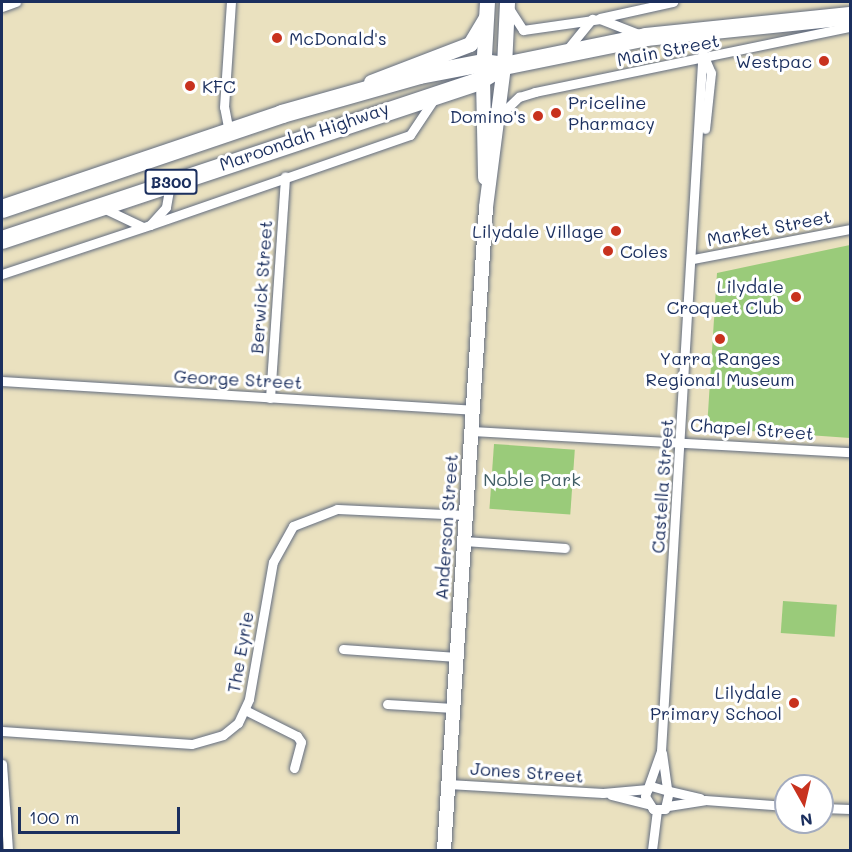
<!DOCTYPE html>
<html>
<head>
<meta charset="utf-8">
<style>
  body { margin:0 }
  #map { position:relative; width:852px; height:852px; overflow:hidden; background:#eae1bf; font-family:Mali,sans-serif }
  div>[style] { position:absolute }
  .green>* { inset:0; background:#9acb7a; transform-origin:0 0 }
  .roads { filter:drop-shadow(0 0 2px #636d80) drop-shadow(0 0 2px #636d80) }
  .street>* { height:9px; margin:-4.5px; padding:0 4.5px; transform-origin:4.5px; border-radius:4.5px; background:#fff }
  .secondary>* { height:14px; margin:-7px; padding:0 7px; transform-origin:7px; border-radius:7px; background:#fff }
  .primary>* { height:15px; margin:-7.5px; padding:0 7.5px; transform-origin:7.5px; border-radius:7.5px; background:#fff }
  .highway>* { height:18px; margin:-9px; padding:0 9px; transform-origin:9px; border-radius:9px; background:#fff }
  .dots>* { width:16px; height:16px; translate:-50% -50%; box-sizing:border-box; border:3px solid #fff; border-radius:50% }
  span { translate:-50% -50%; white-space:nowrap; text-align:center; line-height:1.15; -webkit-text-stroke:6px #fff; paint-order:stroke }
  .shield-label span { padding:2px 4px; background:#fff; border:2px solid; border-radius:4px; -webkit-text-stroke-width:0 }
  .shield-label { font-size:16px; color:#1b2f5e; font-weight:700 }
  .poi-label { font-size:18px; color:#1b2f5e }
  .left { translate:0 -50%; text-align:left }
  .right { translate:-100% -50%; text-align:right }
  .street-label { font-size:18px; color:#1b2f5e }
  .park-label { font-size:18px; color:#415e66 }
  .frame { position:absolute; inset:0; border:3px solid #1b2f5e; pointer-events:none }
  .north { position:absolute; left:774px; top:774px; width:60px; height:60px; box-sizing:border-box; background:#fff; border:2px solid #a4acbf; border-radius:50%; rotate:172deg; font-size:16px; font-weight:700; line-height:24px; text-align:center; color:#1b2f5e }
  .north::after { content:''; display:block; margin:auto; width:21px; height:27px; background:#c8321e; clip-path:polygon(50% 0,100% 100%,50% 72%,0 100%) }
  .scale { position:absolute; left:18px; top:807px; width:162px; height:27px; box-sizing:border-box; border:3px solid #1b2f5e; border-top:0; padding-left:8px; font-size:18px; line-height:21px; white-space:nowrap; color:#1b2f5e; -webkit-text-stroke:4px #fff; paint-order:stroke }
</style>
</head>
<body>
<div id="map">
  <div class="green">
    <div style="clip-path:polygon(850px 245px,850px 438px,707px 428px,717px 273px)"></div>
    <div style="left:494px;top:444px;width:81px;height:65px;rotate:4deg"></div>
    <div style="left:783px;top:601px;width:54px;height:32px;rotate:4deg"></div>
  </div>
  <div class="roads">
    <div class="street">
      <div style="left:2px;top:7px;width:15px;rotate:-20deg"></div>
      <div style="left:510px;top:10px;width:24px;rotate:57deg"></div>
      <div style="left:523px;top:30px;width:78px;rotate:-8.1deg"></div>
      <div style="left:600px;top:19px;width:44px;rotate:21.3deg"></div>
      <div style="left:600px;top:18px;width:75px;rotate:-12.4deg"></div>
      <div style="left:565px;top:52px;width:43px;rotate:-50.7deg"></div>
      <div style="left:705px;top:59px;width:15px;rotate:67deg"></div>
      <div style="left:711px;top:73px;width:56px;rotate:96.1deg"></div>
      <div style="left:499px;top:116px;width:28px;rotate:-44deg"></div>
      <div style="left:519px;top:97px;width:17px;rotate:-17deg"></div>
      <div style="left:535px;top:92px;width:322px;rotate:-11.7deg"></div>
      <div style="left:229px;top:132px;width:25px;rotate:-101deg"></div>
      <div style="left:224px;top:107px;width:105px;rotate:-86.2deg"></div>
      <div style="left:105px;top:209px;width:42px;rotate:25.3deg"></div>
      <div style="left:150px;top:225px;width:275px;rotate:-19.1deg"></div>
      <div style="left:410px;top:135px;width:43px;rotate:-56.3deg"></div>
      <div style="left:693px;top:259px;width:160px;rotate:-10.8deg"></div>
      <div style="left:2px;top:274px;width:156px;rotate:-18.3deg"></div>
      <div style="left:150px;top:225px;width:24px;rotate:-48deg"></div>
      <div style="left:166px;top:207px;width:23px;rotate:-80deg"></div>
      <div style="left:2px;top:381px;width:471px;rotate:3.5deg"></div>
      <div style="left:270px;top:398px;width:222px;rotate:-86.1deg"></div>
      <div style="left:472px;top:431px;width:379px;rotate:3.2deg"></div>
      <div style="left:465px;top:541px;width:100px;rotate:4deg"></div>
      <div style="left:343px;top:649px;width:114px;rotate:4deg"></div>
      <div style="left:387px;top:704px;width:66px;rotate:3.5deg"></div>
      <div style="left:245px;top:710px;width:58px;rotate:26.6deg"></div>
      <div style="left:297px;top:736px;width:7px;rotate:56deg"></div>
      <div style="left:301px;top:742px;width:27px;rotate:105deg"></div>
      <div style="left:2px;top:731px;width:190px;rotate:3.9deg"></div>
      <div style="left:192px;top:744px;width:32px;rotate:-16deg"></div>
      <div style="left:223px;top:735px;width:19px;rotate:-39deg"></div>
      <div style="left:238px;top:723px;width:26px;rotate:-65deg"></div>
      <div style="left:249px;top:699px;width:139px;rotate:-80.1deg"></div>
      <div style="left:273px;top:562px;width:41px;rotate:-60.9deg"></div>
      <div style="left:293px;top:526px;width:47px;rotate:-21.1deg"></div>
      <div style="left:337px;top:509px;width:129px;rotate:2.7deg"></div>
      <div style="left:662px;top:753px;width:35px;rotate:82deg"></div>
      <div style="left:2px;top:764px;width:86px;rotate:86deg"></div>
      <div style="left:448px;top:784px;width:155px;rotate:3.3deg"></div>
      <div style="left:603px;top:793px;width:45px;rotate:-5.1deg"></div>
      <div style="left:651px;top:786px;width:19px;rotate:16deg"></div>
      <div style="left:669px;top:791px;width:18px;rotate:103deg"></div>
      <div style="left:665px;top:809px;width:12px;rotate:180deg"></div>
      <div style="left:653px;top:809px;width:15px;rotate:-122deg"></div>
      <div style="left:645px;top:796px;width:48px;rotate:-70.4deg"></div>
      <div style="left:661px;top:751px;width:723px;rotate:-86.59deg"></div>
      <div style="left:669px;top:791px;width:32px;rotate:13deg"></div>
      <div style="left:611px;top:795px;width:37px;rotate:14deg"></div>
      <div style="left:668px;top:806px;width:37px;rotate:-9deg"></div>
      <div style="left:705px;top:800px;width:81px;rotate:4.2deg"></div>
      <div style="left:822px;top:808px;width:28px;rotate:2deg"></div>
      <div style="left:652px;top:850px;width:40px;rotate:-82.9deg"></div>
    </div>
    <div class="secondary">
      <div style="left:483px;top:79px;width:99px;rotate:88.8deg"></div>
      <div style="left:444px;top:850px;width:644px;rotate:-86.26deg"></div>
      <div style="left:486px;top:207px;width:142px;rotate:-82.7deg"></div>
    </div>
    <div class="primary">
      <div style="left:504px;top:66px;width:64px;rotate:-87.3deg"></div>
      <div style="left:483px;top:73px;width:71px;rotate:-86.8deg"></div>
      <div style="left:371px;top:82px;width:106px;rotate:-21deg"></div>
      <div style="left:470px;top:44px;width:31px;rotate:-59deg"></div>
    </div>
    <div class="highway">
      <div style="left:2px;top:209px;width:296px;rotate:-18.7deg"></div>
      <div style="left:282px;top:114px;width:143px;rotate:-15.8deg"></div>
      <div style="left:420px;top:75px;width:64px;rotate:-10.8deg"></div>
      <div style="left:483px;top:63px;width:21px;rotate:8deg"></div>
      <div style="left:504px;top:66px;width:145px;rotate:-11.5deg"></div>
      <div style="left:646px;top:37px;width:205px;rotate:-5.9deg"></div>
      <div style="left:2px;top:240px;width:501px;rotate:-18.4deg"></div>
      <div style="left:477px;top:82px;width:31px;rotate:-31deg"></div>
    </div>
  </div>
  <div class="dots">
    <div style="left:277px;top:38px;background:#c8321e"></div>
    <div style="left:824px;top:61px;background:#c8321e"></div>
    <div style="left:190px;top:86px;background:#c8321e"></div>
    <div style="left:556px;top:113px;background:#c8321e"></div>
    <div style="left:538px;top:116px;background:#c8321e"></div>
    <div style="left:616px;top:231px;background:#c8321e"></div>
    <div style="left:608px;top:251px;background:#c8321e"></div>
    <div style="left:796px;top:297px;background:#c8321e"></div>
    <div style="left:720px;top:339px;background:#c8321e"></div>
    <div style="left:794px;top:703px;background:#c8321e"></div>
  </div>
  <div class="shield-label">
    <span style="left:171px;top:182px">B300</span>
  </div>
  <div class="poi-label">
    <span class="left" style="left:289px;top:38px">McDonald's</span>
    <span class="right" style="left:812px;top:61px">Westpac</span>
    <span class="left" style="left:202px;top:86px">KFC</span>
    <span class="left" style="left:568px;top:113px">Priceline<br>Pharmacy</span>
    <span class="right" style="left:526px;top:116px">Domino's</span>
    <span class="right" style="left:604px;top:231px">Lilydale Village</span>
    <span class="left" style="left:620px;top:251px">Coles</span>
    <span class="right" style="left:784px;top:297px">Lilydale<br>Croquet Club</span>
    <span style="left:720px;top:369px">Yarra Ranges<br>Regional Museum</span>
    <span class="right" style="left:782px;top:703px">Lilydale<br>Primary School</span>
  </div>
  <div class="street-label">
    <span style="left:668px;top:50px;rotate:-11deg">Main Street</span>
    <span style="left:304px;top:136px;rotate:-19deg">Maroondah Highway</span>
    <span style="left:769px;top:228px;rotate:-11deg">Market Street</span>
    <span style="left:261px;top:287px;rotate:-86deg">Berwick Street</span>
    <span style="left:238px;top:379px;rotate:3deg">George Street</span>
    <span style="left:752px;top:429px;rotate:4deg">Chapel Street</span>
    <span style="left:662px;top:486px;rotate:-86deg">Castella Street</span>
    <span style="left:446px;top:527px;rotate:-86deg">Anderson Street</span>
    <span style="left:240px;top:652px;rotate:-80deg">The Eyrie</span>
    <span style="left:527px;top:772px;rotate:4deg">Jones Street</span>
  </div>
  <div class="park-label">
    <span style="left:532px;top:479px">Noble Park</span>
  </div>
  <div class="frame"></div>
  <div class="north">N</div>
  <div class="scale">100 m</div>
</div>
</body>
</html>
